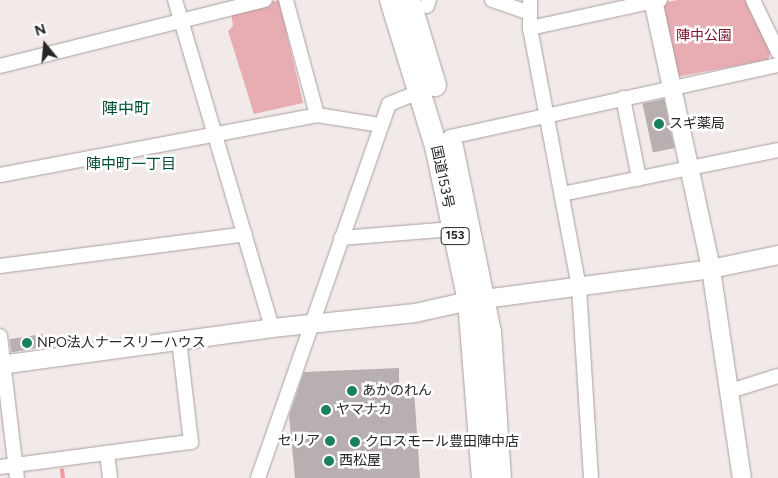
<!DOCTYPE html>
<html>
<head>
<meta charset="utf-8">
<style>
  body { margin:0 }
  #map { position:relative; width:778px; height:478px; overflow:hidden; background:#f2e9e9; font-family:Figtree,"Noto Sans JP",sans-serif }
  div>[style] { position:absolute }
  .green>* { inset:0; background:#e7adb2 }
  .stream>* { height:4px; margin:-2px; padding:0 2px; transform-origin:2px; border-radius:2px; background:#f397a1 }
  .building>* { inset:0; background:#b8b0b0; transform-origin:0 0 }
  .roads { filter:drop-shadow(0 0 1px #a8a0a0) drop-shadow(0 0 1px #a8a0a0) }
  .minor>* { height:14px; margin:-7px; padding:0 7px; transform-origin:7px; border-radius:7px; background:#fff }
  .tertiary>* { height:18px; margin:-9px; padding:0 9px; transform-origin:9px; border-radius:9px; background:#fff }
  .trunk>* { height:22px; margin:-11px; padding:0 11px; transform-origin:11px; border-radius:11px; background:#fff }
  .dots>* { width:14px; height:14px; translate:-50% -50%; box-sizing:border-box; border:2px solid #fff; border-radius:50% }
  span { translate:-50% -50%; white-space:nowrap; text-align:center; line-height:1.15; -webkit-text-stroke:5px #fff; paint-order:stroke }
  .shield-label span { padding:1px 4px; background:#fff; border:1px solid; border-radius:4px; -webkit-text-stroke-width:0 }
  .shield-label { font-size:12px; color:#292626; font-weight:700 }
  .park-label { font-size:14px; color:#80142f }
  .poi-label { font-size:14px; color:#292626 }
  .left { translate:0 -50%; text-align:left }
  .right { translate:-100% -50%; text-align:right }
  .street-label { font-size:14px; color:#292626 }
  .neighbourhood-label { font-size:15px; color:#024e35 }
  .quarter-label { font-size:16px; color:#024e35 }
  .north { position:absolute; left:20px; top:20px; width:50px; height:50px; -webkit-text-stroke:4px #fff; paint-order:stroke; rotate:343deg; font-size:14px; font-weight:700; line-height:20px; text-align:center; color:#292626 }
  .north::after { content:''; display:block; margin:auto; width:18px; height:22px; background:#292626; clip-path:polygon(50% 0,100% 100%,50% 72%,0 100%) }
</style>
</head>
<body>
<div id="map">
  <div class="green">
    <div style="clip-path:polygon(279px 0,303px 103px,254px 114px,228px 31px,233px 26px,231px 12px)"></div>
    <div style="clip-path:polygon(678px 0,748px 0,771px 52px,768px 60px,676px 77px,660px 3px)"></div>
  </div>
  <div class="stream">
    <div style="left:62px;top:470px;width:8px;rotate:83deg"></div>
  </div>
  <div class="building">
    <div style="left:664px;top:99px;width:50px;height:22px;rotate:78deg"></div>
    <div style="left:43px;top:334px;width:13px;height:34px;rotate:81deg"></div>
    <div style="clip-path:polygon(399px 368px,399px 388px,414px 389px,420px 478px,295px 478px,289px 416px,304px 372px)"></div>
  </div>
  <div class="roads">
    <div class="minor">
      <div style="left:175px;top:0;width:342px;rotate:73.5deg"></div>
      <div style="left:286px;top:0;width:119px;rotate:74.9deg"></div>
      <div style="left:492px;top:0;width:39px;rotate:19deg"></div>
      <div style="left:530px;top:0;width:28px;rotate:90deg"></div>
      <div style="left:530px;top:28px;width:264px;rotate:79.3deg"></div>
      <div style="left:579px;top:287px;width:191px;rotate:86.4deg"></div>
      <div style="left:753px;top:0;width:58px;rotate:64.3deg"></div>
      <div style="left:427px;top:6px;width:6px;rotate:-72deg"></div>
      <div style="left:530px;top:28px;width:133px;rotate:-12.2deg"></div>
      <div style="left:0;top:66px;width:273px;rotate:-14deg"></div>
      <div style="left:623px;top:98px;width:82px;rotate:78.7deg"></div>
      <div style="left:450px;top:137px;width:336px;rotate:-12.4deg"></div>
      <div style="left:0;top:175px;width:323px;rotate:-10.7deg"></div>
      <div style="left:317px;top:115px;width:65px;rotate:8.9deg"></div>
      <div style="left:562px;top:194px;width:220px;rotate:-11.5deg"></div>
      <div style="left:341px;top:238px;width:112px;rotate:-4.6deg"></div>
      <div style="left:0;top:266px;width:247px;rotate:-7.4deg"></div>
      <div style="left:0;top:336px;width:143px;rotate:83.2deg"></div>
      <div style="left:730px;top:391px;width:50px;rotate:-17.4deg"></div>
      <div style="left:107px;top:453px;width:25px;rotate:83deg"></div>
      <div style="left:0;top:467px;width:193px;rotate:-7.5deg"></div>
      <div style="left:191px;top:442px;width:103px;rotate:-96.7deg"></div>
      <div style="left:258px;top:478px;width:396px;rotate:-70.7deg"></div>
      <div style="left:389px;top:104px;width:35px;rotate:-22deg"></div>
    </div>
    <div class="tertiary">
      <div style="left:653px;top:0;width:275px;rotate:77.8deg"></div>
      <div style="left:711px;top:269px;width:211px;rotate:81.6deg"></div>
      <div style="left:0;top:365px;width:275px;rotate:-7.7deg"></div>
      <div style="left:272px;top:328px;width:144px;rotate:-6deg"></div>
      <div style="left:415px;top:313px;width:55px;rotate:-12.5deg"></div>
      <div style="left:469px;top:301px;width:244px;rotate:-7.5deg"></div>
      <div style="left:711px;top:269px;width:68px;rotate:-11.8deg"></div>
    </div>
    <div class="trunk">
      <div style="left:391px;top:0;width:153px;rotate:72.9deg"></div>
      <div style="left:436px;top:146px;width:158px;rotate:78deg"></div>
      <div style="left:469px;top:301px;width:178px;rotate:85.5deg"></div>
      <div style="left:409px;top:0;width:89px;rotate:73deg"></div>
      <div style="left:452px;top:147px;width:189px;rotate:78.4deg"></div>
      <div style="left:490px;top:332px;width:146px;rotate:86.1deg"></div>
    </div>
  </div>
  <div class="dots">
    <div style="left:659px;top:124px;background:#19815c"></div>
    <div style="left:27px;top:343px;background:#19815c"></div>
    <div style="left:352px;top:391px;background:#19815c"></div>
    <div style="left:326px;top:410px;background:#19815c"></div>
    <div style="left:330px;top:441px;background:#19815c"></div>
    <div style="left:355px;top:442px;background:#19815c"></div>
    <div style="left:329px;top:461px;background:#19815c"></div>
  </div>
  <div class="shield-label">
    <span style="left:455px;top:236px">153</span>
  </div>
  <div class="park-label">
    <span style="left:704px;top:36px">陣中公園</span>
  </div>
  <div class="poi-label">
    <span class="left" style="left:669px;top:124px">スギ薬局</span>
    <span class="left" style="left:37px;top:343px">NPO法人ナースリーハウス</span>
    <span class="left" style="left:362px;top:391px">あかのれん</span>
    <span class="left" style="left:336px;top:410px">ヤマナカ</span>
    <span class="right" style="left:320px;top:441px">セリア</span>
    <span class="left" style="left:365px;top:442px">クロスモール豊田陣中店</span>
    <span class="left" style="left:339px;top:461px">西松屋</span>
  </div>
  <div class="street-label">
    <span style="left:442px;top:177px;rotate:78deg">国道153号</span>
  </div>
  <div class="neighbourhood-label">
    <span style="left:131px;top:165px">陣中町一丁目</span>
  </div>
  <div class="quarter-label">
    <span style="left:126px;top:109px">陣中町</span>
  </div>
  <div class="north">N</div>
</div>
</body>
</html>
